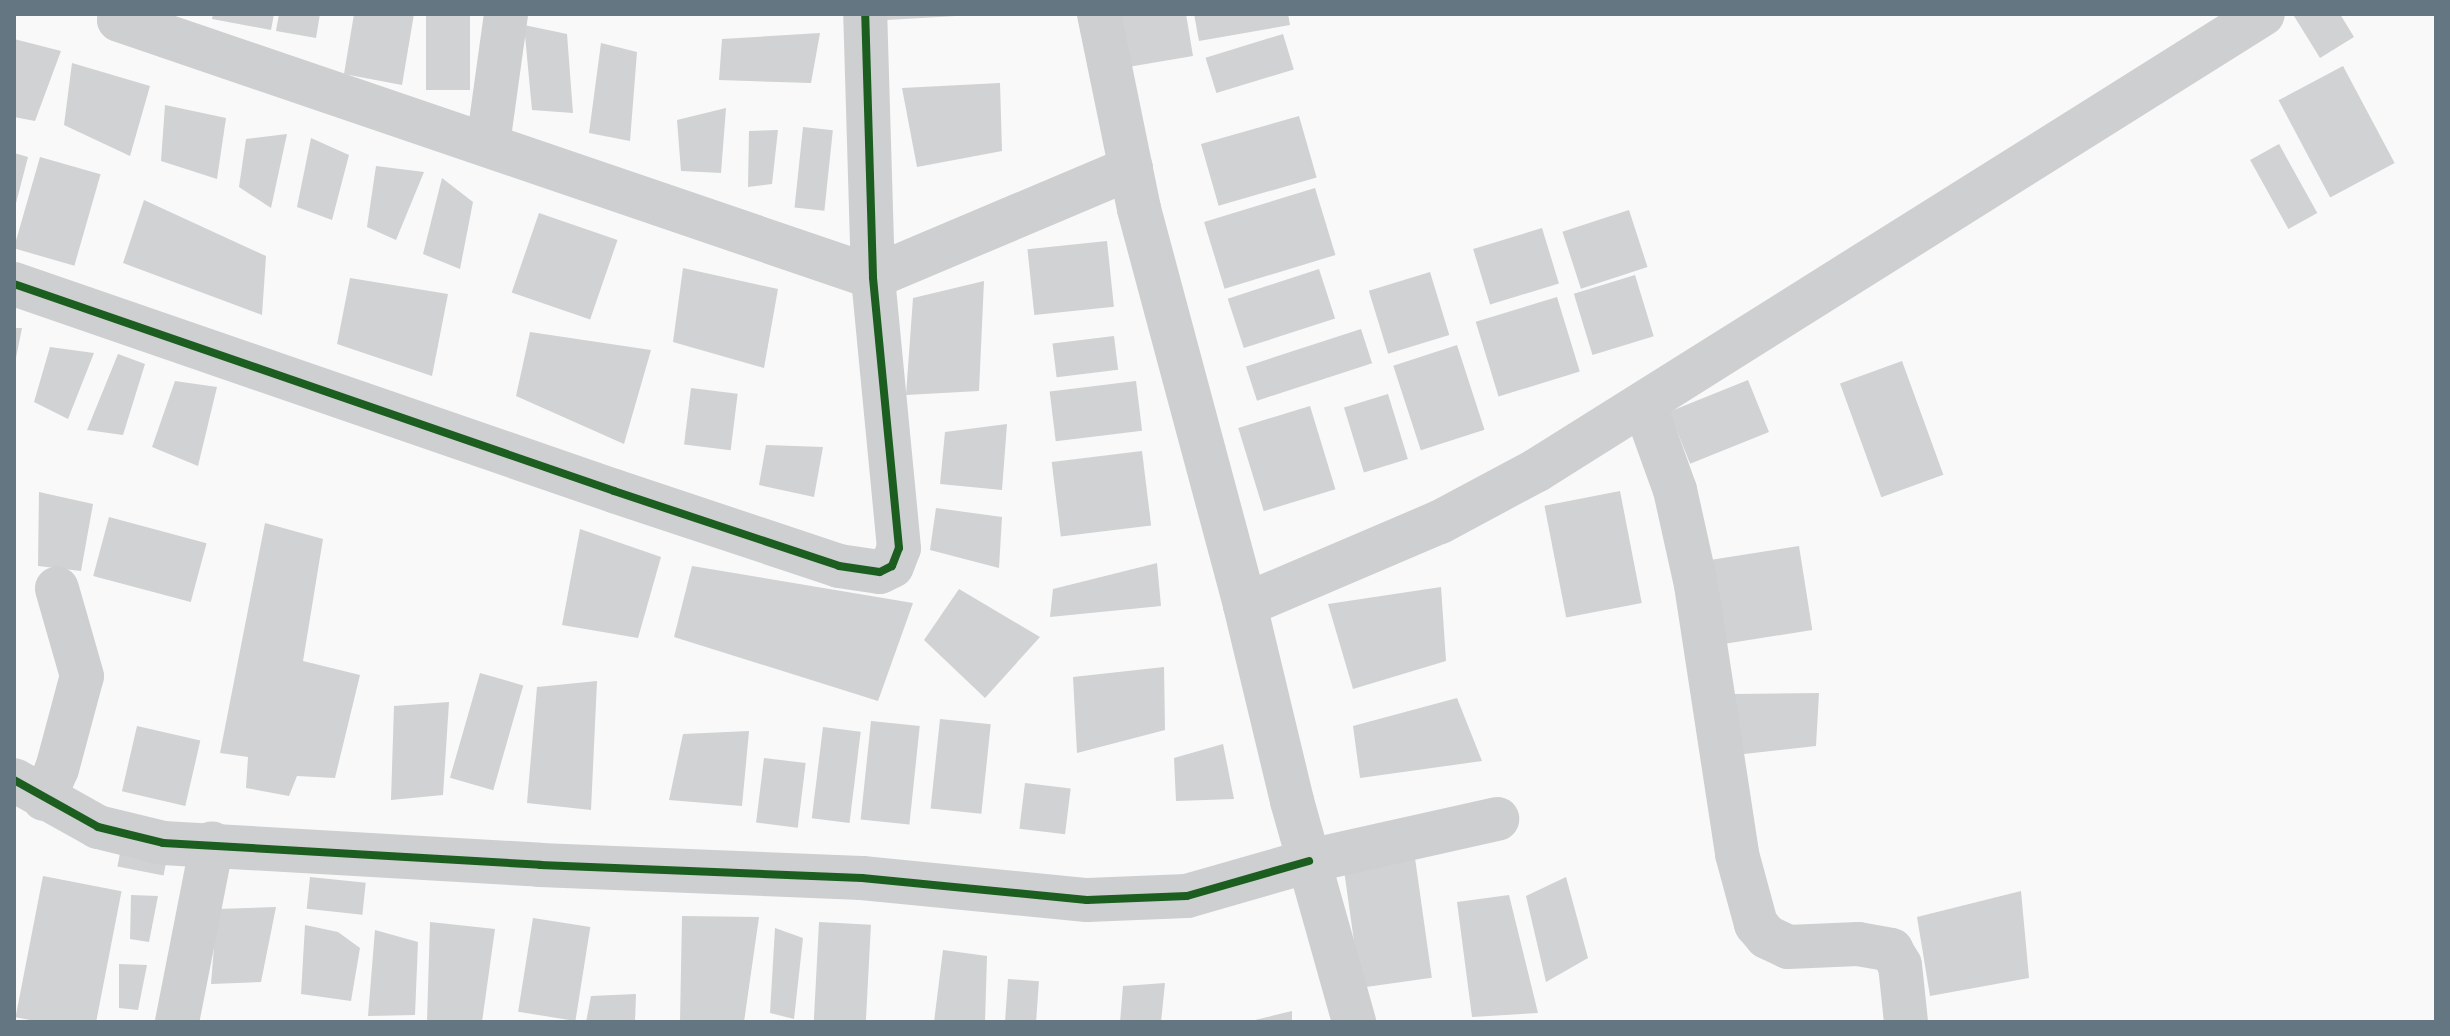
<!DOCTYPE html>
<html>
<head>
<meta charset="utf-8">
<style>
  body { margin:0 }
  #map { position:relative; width:2450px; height:1036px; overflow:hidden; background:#f9f9f9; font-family:Commissioner,sans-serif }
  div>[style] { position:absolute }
  .building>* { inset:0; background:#d0d2d3; transform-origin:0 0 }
  .minor>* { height:44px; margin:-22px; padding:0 22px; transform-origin:22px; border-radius:22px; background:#cecfd0 }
  .cycleway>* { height:8px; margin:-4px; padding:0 4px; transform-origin:4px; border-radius:4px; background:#1b5e20 }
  span { translate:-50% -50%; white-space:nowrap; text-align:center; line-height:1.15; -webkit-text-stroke:8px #fff; paint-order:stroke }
  .frame { position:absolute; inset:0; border:16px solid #657683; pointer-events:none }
</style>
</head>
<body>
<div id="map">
  <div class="building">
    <div style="clip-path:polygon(213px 14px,274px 14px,271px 30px,212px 19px)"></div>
    <div style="clip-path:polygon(279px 14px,320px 14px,316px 38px,276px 31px)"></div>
    <div style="clip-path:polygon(354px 14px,414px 14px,402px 85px,344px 74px)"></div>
    <div style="left:426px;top:14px;width:44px;height:76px"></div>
    <div style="clip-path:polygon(887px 14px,956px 14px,956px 16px,887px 20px)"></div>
    <div style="clip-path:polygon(1119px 14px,1186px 14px,1193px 56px,1128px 67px)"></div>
    <div style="clip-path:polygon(1194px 14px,1288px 14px,1290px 25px,1199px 41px)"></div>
    <div style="clip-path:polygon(2297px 14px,2340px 14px,2354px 37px,2320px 58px,2294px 16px)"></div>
    <div style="clip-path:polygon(524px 25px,567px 34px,573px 113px,532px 110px)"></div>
    <div style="clip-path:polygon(820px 33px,811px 83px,719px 80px,722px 39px)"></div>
    <div style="left:1283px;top:34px;width:37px;height:81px;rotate:73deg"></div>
    <div style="clip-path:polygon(14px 39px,61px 51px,35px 121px,14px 117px)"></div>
    <div style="clip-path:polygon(601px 43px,637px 52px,630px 141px,589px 133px)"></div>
    <div style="clip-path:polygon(72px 63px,150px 86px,130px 156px,64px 125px)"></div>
    <div style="left:2343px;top:66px;width:110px;height:73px;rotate:62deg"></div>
    <div style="clip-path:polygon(1000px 83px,1002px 151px,917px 167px,902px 88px)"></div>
    <div style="clip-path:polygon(165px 105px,226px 118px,217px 179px,161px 161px)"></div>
    <div style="clip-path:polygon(726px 108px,721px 173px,681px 171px,677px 120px)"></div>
    <div style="left:1299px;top:116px;width:64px;height:102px;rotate:74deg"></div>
    <div style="left:803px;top:127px;width:30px;height:81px;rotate:6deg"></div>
    <div style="clip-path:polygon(778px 130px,772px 184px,748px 187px,749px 131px)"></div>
    <div style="clip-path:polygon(287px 134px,271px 208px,239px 187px,246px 139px)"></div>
    <div style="clip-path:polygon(311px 138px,349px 155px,332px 220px,297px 207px)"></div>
    <div style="left:2279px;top:144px;width:79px;height:33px;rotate:61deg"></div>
    <div style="clip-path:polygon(14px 153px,28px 157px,15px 207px,14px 206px)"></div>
    <div style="left:40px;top:157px;width:63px;height:95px;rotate:16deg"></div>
    <div style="clip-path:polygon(376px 166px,424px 172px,396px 240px,367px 227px)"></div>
    <div style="clip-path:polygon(442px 178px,473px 202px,460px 269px,423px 254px)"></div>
    <div style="left:1315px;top:188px;width:70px;height:116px;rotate:73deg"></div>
    <div style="clip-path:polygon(144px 200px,266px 256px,262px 315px,123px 263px)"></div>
    <div style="left:1629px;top:210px;width:60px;height:70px;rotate:72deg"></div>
    <div style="left:539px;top:213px;width:83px;height:84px;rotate:19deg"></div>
    <div style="left:1542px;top:228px;width:58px;height:72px;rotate:73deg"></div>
    <div style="left:1107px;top:241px;width:66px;height:80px;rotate:84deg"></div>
    <div style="clip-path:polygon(683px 268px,778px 289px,764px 368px,673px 342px)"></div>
    <div style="left:1319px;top:269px;width:52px;height:96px;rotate:72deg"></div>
    <div style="left:1430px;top:272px;width:66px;height:64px;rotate:73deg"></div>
    <div style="left:1635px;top:275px;width:64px;height:64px;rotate:73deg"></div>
    <div style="clip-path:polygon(350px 278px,448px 294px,432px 376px,337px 344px)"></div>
    <div style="clip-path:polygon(984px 281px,979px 391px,906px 395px,913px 298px)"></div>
    <div style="left:1557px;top:297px;width:78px;height:85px;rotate:73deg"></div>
    <div style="clip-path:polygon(14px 328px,22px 328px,15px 363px,14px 363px)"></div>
    <div style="left:1361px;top:329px;width:36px;height:121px;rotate:72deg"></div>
    <div style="clip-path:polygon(530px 332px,651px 350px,624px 444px,516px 396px)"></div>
    <div style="left:1114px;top:336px;width:34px;height:62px;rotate:83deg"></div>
    <div style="left:1457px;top:345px;width:89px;height:67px;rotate:72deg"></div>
    <div style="clip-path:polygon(50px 347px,94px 353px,68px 419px,34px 402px)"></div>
    <div style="clip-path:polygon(118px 354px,145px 364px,123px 435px,87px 430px)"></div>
    <div style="left:1902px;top:361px;width:121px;height:66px;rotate:70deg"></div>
    <div style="left:1748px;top:380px;width:56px;height:85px;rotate:68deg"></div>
    <div style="clip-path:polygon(175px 381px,217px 387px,198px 466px,152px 447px)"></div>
    <div style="left:1136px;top:381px;width:50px;height:87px;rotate:83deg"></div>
    <div style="left:691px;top:388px;width:47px;height:57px;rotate:7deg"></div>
    <div style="left:1388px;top:394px;width:68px;height:46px;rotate:73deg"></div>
    <div style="left:1310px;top:406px;width:87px;height:75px;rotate:73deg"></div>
    <div style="clip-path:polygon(1007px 424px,1002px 490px,940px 484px,945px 432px)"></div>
    <div style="clip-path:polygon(766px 445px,823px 447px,814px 497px,759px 485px)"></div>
    <div style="left:1142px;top:451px;width:75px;height:91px;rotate:83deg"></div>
    <div style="left:1620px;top:491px;width:114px;height:77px;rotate:79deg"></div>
    <div style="clip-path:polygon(39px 492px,93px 504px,81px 571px,38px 566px)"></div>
    <div style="clip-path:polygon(936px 508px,1002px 517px,999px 568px,930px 550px)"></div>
    <div style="left:109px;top:517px;width:101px;height:61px;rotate:15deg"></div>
    <div style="clip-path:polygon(265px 523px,323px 539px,303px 661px,360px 675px,335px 778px,297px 776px,289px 796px,246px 788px,248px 757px,220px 753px)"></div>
    <div style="clip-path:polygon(580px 529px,661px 557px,638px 638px,562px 625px)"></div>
    <div style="left:1799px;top:546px;width:85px;height:93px;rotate:81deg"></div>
    <div style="clip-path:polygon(1157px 563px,1161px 606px,1050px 617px,1053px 589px)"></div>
    <div style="clip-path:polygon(692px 566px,913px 603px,878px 701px,674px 637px)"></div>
    <div style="clip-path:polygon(1441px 587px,1446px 661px,1353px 689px,1328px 604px)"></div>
    <div style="clip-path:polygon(959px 589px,1040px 637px,985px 698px,924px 640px)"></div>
    <div style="clip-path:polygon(1164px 667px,1165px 730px,1077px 753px,1073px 677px)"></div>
    <div style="left:480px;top:673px;width:45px;height:109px;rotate:16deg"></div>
    <div style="clip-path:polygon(597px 681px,591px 810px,527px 803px,537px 687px)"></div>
    <div style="clip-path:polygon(1819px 693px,1816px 746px,1735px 755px,1734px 694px)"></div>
    <div style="clip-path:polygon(1457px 698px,1482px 761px,1360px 778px,1353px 726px)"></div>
    <div style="clip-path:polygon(449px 702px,443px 795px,391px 800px,394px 706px)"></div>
    <div style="left:940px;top:719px;width:51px;height:90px;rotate:6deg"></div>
    <div style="left:871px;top:721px;width:49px;height:99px;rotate:6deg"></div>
    <div style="left:137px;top:726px;width:65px;height:67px;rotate:13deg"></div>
    <div style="left:823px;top:727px;width:38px;height:92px;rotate:7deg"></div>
    <div style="clip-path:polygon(749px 731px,742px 806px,669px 800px,683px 734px)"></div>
    <div style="clip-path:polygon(1223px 744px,1234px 799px,1176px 801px,1174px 758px)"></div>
    <div style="left:764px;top:758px;width:42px;height:65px;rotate:7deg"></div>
    <div style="left:1025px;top:783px;width:46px;height:46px;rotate:7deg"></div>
    <div style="left:122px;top:843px;width:47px;height:24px;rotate:11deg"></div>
    <div style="left:1415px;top:858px;width:121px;height:72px;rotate:82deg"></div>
    <div style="left:43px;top:876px;width:80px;height:144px;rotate:11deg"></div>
    <div style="left:310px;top:877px;width:56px;height:32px;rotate:6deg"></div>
    <div style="clip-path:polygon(1566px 877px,1588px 958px,1546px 982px,1526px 896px)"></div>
    <div style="clip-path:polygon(2021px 891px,2029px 978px,1930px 996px,1917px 917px)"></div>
    <div style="clip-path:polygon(131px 895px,158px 896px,149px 942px,130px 939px)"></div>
    <div style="clip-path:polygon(1509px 895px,1538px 1013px,1472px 1017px,1457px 902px)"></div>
    <div style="clip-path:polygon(276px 907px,261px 982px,211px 984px,217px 909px)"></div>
    <div style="clip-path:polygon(682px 916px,759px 917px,744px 1022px,680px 1022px)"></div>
    <div style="left:533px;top:918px;width:58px;height:95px;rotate:9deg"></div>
    <div style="clip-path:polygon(430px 922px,495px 929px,482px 1022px,427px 1022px)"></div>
    <div style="left:819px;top:922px;width:52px;height:100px;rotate:3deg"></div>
    <div style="clip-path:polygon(305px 925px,338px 932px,360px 948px,351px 1001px,301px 994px)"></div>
    <div style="clip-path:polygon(775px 928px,803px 938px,794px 1019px,770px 1013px)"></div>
    <div style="clip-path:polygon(375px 930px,418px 942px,415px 1015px,368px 1016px)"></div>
    <div style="clip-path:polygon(943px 950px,987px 956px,985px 1022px,934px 1022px)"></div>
    <div style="clip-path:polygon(119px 964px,147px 965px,138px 1010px,119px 1008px)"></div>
    <div style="left:1008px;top:979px;width:31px;height:43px;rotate:4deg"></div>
    <div style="clip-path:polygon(1165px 983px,1161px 1022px,1120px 1022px,1123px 986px)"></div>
    <div style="clip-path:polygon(636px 994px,635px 1022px,586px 1022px,591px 996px)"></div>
    <div style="clip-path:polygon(1292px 1011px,1292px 1022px,1251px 1022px,1251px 1021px)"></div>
  </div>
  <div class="minor">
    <div style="left:121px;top:14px;width:6px;rotate:108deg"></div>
    <div style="left:119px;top:20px;width:797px;rotate:18.82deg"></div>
    <div style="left:873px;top:277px;width:280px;rotate:-22.9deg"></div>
    <div style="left:1099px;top:14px;width:199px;rotate:78.4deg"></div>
    <div style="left:1139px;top:209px;width:410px;rotate:75deg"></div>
    <div style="left:1245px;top:605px;width:202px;rotate:76.5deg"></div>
    <div style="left:1292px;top:801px;width:230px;rotate:74.3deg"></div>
    <div style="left:488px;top:144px;width:131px;rotate:-82.1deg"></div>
    <div style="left:14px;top:284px;width:635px;rotate:19.03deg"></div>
    <div style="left:614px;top:491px;width:237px;rotate:18.4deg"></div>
    <div style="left:839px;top:566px;width:41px;rotate:8.3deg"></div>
    <div style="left:880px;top:572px;width:13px;rotate:-27deg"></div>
    <div style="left:892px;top:566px;width:19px;rotate:-69deg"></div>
    <div style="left:899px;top:548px;width:272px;rotate:-95.5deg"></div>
    <div style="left:873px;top:277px;width:263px;rotate:-91.7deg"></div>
    <div style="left:1644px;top:404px;width:91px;rotate:70.2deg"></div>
    <div style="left:1675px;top:490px;width:97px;rotate:77.5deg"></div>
    <div style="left:1696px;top:585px;width:272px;rotate:81.3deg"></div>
    <div style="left:1737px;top:854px;width:73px;rotate:74.8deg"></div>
    <div style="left:1756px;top:924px;width:17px;rotate:50deg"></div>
    <div style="left:1767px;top:937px;width:23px;rotate:25deg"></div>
    <div style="left:1788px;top:947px;width:70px;rotate:-2.5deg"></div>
    <div style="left:1858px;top:944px;width:34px;rotate:10deg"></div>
    <div style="left:1891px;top:950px;width:17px;rotate:59deg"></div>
    <div style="left:1900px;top:965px;width:57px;rotate:84deg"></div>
    <div style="left:1245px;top:605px;width:212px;rotate:-23.1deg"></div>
    <div style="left:1440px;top:522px;width:110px;rotate:-28.2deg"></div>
    <div style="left:1537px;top:470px;width:857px;rotate:-32.13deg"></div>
    <div style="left:14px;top:780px;width:96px;rotate:29.2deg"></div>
    <div style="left:98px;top:827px;width:67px;rotate:13.8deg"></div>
    <div style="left:163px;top:843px;width:378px;rotate:3.3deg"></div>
    <div style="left:540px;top:865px;width:322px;rotate:2.3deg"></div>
    <div style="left:862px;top:878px;width:226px;rotate:5.6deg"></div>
    <div style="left:1087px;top:900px;width:100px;rotate:-2.3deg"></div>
    <div style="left:1187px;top:896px;width:127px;rotate:-16deg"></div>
    <div style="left:1309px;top:861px;width:193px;rotate:-12.6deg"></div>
    <div style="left:44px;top:799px;width:33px;rotate:-67deg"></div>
    <div style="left:57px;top:769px;width:96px;rotate:-75deg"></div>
    <div style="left:82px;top:676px;width:91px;rotate:-106deg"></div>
    <div style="left:177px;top:1022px;width:182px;rotate:-78.9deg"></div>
  </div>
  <div class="cycleway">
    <div style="left:14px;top:284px;width:635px;rotate:19.03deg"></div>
    <div style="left:614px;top:491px;width:237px;rotate:18.4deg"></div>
    <div style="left:839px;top:566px;width:41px;rotate:8.3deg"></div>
    <div style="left:880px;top:572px;width:13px;rotate:-27deg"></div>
    <div style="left:892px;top:566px;width:19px;rotate:-69deg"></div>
    <div style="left:899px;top:548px;width:272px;rotate:-95.5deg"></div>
    <div style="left:873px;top:277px;width:263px;rotate:-91.7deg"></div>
    <div style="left:14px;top:780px;width:96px;rotate:29.2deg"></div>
    <div style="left:98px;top:827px;width:67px;rotate:13.8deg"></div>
    <div style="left:163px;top:843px;width:378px;rotate:3.3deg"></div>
    <div style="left:540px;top:865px;width:322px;rotate:2.3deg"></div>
    <div style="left:862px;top:878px;width:226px;rotate:5.6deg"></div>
    <div style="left:1087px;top:900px;width:100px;rotate:-2.3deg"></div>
    <div style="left:1187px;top:896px;width:127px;rotate:-16deg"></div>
  </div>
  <div class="frame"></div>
</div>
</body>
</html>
